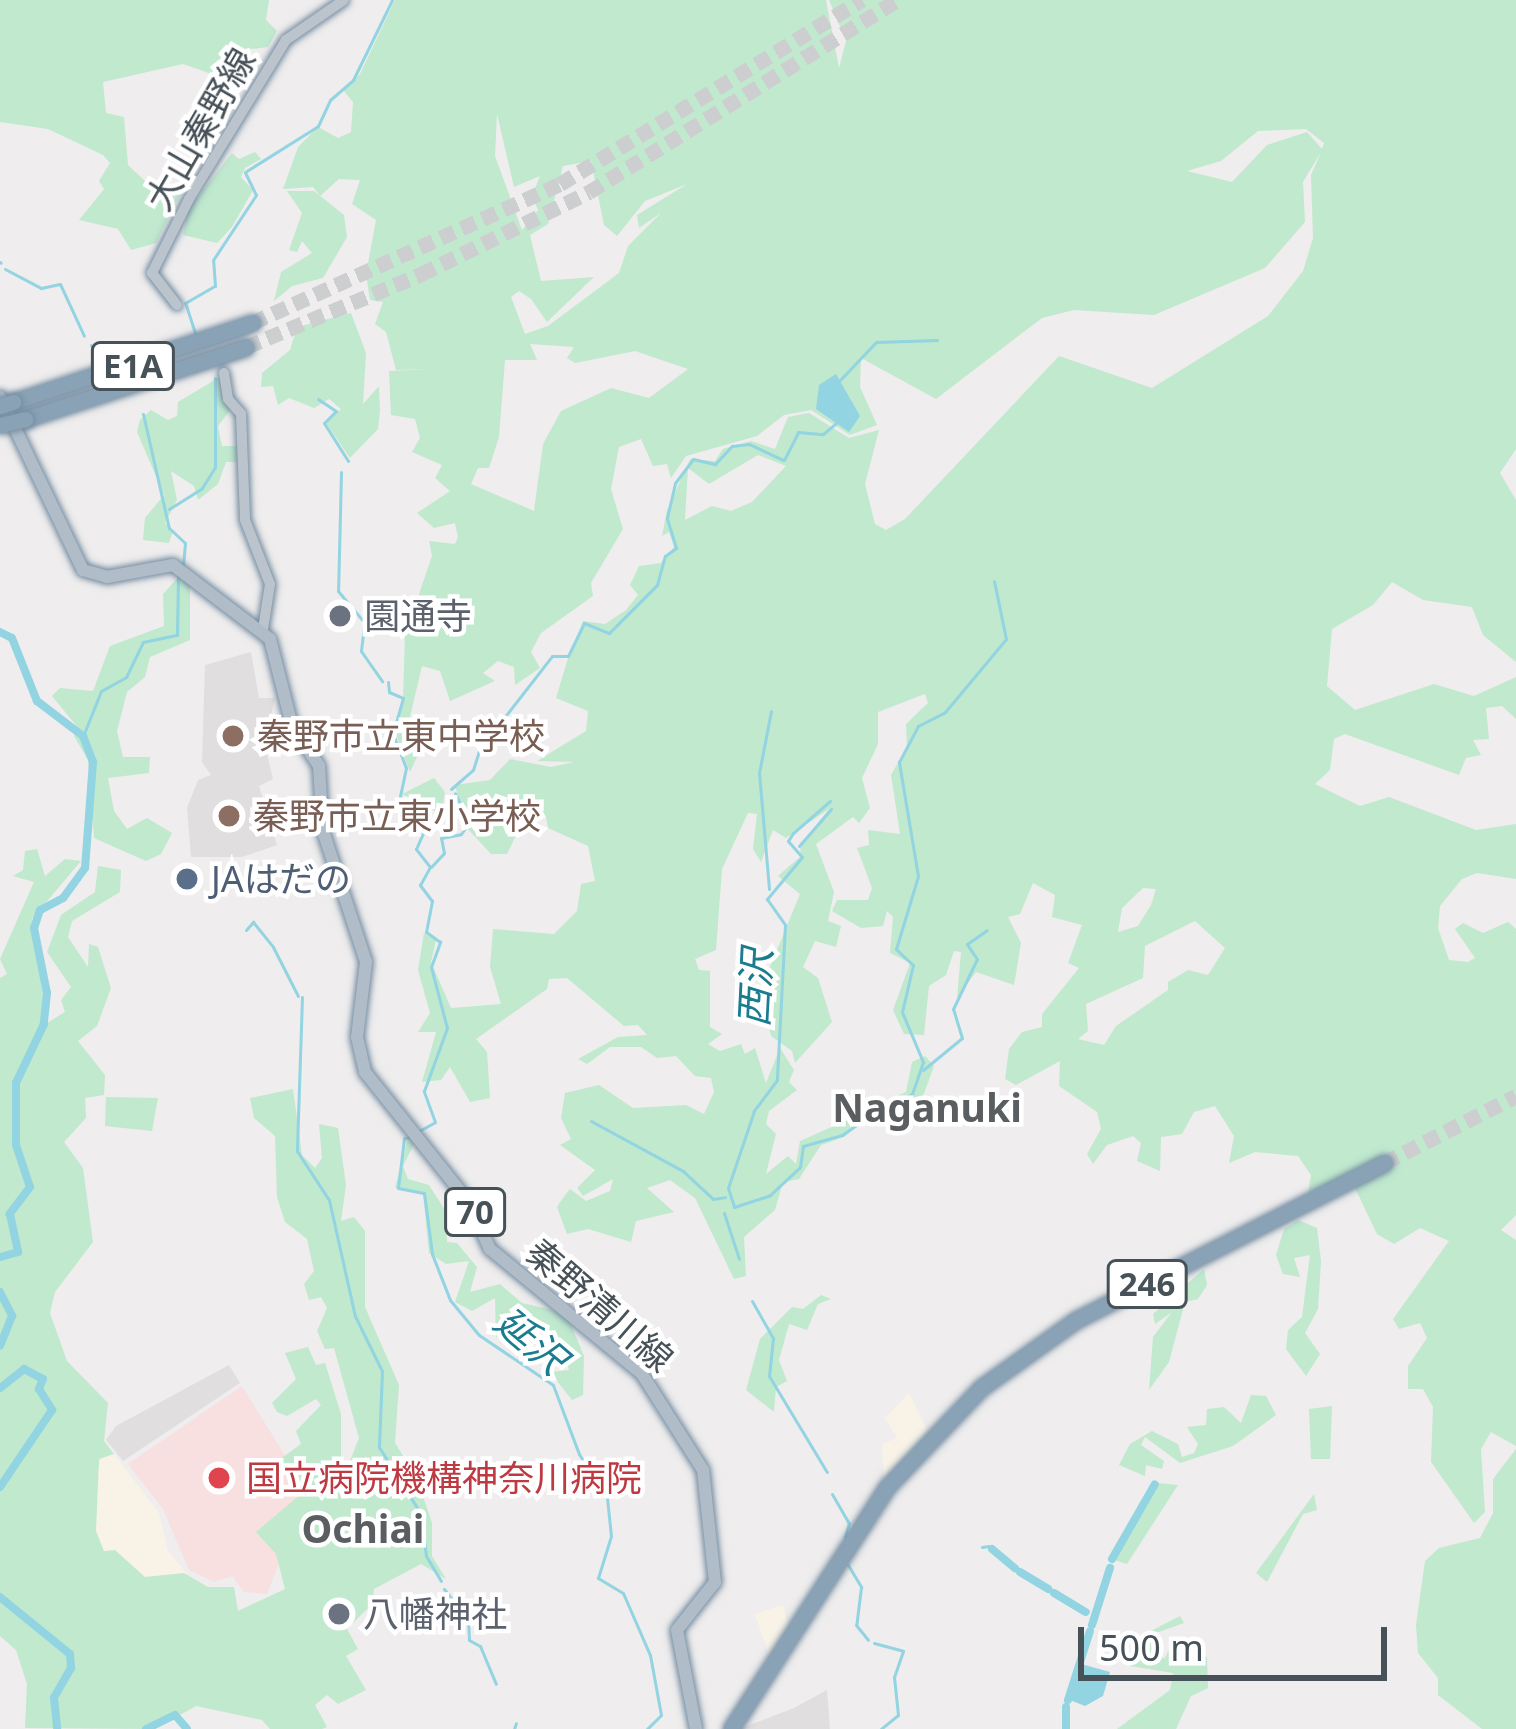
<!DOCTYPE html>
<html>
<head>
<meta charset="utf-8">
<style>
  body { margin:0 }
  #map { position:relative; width:1516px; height:1729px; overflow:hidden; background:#efeded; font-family:"Noto Sans","Noto Sans JP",sans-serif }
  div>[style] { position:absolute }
  .commercial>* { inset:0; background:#f9f3e7 }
  .education>* { inset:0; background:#e0dede }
  .medical>* { inset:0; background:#f7e0df }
  .green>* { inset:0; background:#c0e9ce }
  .water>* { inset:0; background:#92d4e1 }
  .stream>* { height:3px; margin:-1.5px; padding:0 1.5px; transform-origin:1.5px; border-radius:1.5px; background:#92d4e1 }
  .river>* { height:8px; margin:-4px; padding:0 4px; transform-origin:4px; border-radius:4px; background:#92d4e1 }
  .highway-tunnel>* { height:15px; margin-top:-7.5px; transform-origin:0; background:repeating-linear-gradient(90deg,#cdcecf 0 15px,transparent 0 23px) }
  .roads { filter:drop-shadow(0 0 3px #758da2) drop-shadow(0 0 3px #758da2) }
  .secondary>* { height:10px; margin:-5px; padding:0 5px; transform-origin:5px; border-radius:5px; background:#bbc4cd }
  .primary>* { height:12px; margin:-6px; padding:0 6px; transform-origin:6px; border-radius:6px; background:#b0bdc9 }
  .highway>* { height:15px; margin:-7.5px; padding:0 7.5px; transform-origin:7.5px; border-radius:7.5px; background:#8aa2b6 }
  .bridges { filter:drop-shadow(0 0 3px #758da2) drop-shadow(0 0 3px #758da2) }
  .highway-bridge>* { height:15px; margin:-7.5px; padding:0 7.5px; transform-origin:7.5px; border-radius:7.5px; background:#8aa2b6 }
  .dots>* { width:33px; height:33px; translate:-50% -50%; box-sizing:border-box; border:6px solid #fff; border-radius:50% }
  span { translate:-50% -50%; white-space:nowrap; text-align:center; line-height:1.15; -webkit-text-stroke:9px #fff; paint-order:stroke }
  .shield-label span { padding:3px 9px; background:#fff; border:3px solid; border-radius:9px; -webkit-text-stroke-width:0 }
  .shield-label { font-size:33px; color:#475158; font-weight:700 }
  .street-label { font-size:36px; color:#475158 }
  .worship-label { font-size:36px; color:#5b616d }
  .left { translate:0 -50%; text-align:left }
  .education-label { font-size:36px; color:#785e54 }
  .service-label { font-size:36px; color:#4e5e75 }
  .health-label { font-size:36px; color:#be3a42 }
  .water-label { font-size:39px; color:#1c7c8f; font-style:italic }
  .neighbourhood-label { font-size:39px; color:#5a5e61; font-weight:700 }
  .scale { position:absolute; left:1078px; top:1627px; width:309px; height:54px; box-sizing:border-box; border:6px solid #475158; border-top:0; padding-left:15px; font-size:36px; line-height:42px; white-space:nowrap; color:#475158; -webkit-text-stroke:9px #fff; paint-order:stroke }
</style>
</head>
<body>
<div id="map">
  <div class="commercial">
    <div style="clip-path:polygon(909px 1393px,927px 1430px,884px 1479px,882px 1444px,897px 1438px,885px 1418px)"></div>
    <div style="clip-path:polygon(114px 1454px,159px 1513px,168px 1551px,187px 1574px,156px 1584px,97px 1553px,90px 1513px,101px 1458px)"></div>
    <div style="clip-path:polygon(783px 1605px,789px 1628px,770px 1658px,755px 1614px)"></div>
  </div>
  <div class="education">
    <div style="clip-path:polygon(251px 652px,259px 698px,275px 698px,271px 715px,259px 720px,273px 779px,259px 786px,277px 845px,242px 857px,191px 857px,187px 808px,198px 780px,211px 775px,202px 762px,205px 665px)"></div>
    <div style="clip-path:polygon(229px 1365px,240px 1383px,123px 1461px,106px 1440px,116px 1426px)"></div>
    <div style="clip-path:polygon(827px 1690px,830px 1729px,739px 1729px,794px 1708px)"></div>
  </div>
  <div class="medical">
    <div style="clip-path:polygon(242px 1386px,307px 1491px,267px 1594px,244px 1592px,232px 1576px,214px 1582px,189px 1570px,163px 1509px,128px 1464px)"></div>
  </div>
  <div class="green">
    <div style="clip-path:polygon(0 0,269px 0,266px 20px,277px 31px,268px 47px,251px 49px,220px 77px,183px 64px,103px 82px,106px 113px,124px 117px,128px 165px,146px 182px,182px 191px,156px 243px,131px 250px,118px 229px,79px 220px,104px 189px,99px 181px,110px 163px,103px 155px,48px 129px,0 122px)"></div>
    <div style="clip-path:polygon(evenodd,395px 0,826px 0,839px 68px,846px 41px,829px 0,1516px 0,1516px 449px,1500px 473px,1516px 500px,1516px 662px,1483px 635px,1472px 607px,1423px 600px,1392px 582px,1373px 605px,1332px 629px,1327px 686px,1355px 710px,1434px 684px,1474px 696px,1516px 677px,1516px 719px,1502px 706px,1486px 708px,1489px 739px,1473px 740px,1481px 755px,1466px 758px,1459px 775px,1345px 734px,1334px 739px,1330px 770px,1315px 784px,1360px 806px,1389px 797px,1476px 830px,1516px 824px,1516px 879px,1477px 873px,1462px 879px,1440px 906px,1438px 928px,1449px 960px,1468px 962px,1475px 958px,1455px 929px,1463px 923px,1483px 933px,1508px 922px,1516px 929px,1516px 1215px,1501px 1230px,1516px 1240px,1516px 1446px,1491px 1432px,1481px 1449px,1485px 1512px,1474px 1523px,1431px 1462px,1433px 1407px,1423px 1389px,1408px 1389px,1408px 1366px,1427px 1338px,1420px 1323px,1399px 1329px,1393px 1319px,1449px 1241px,1420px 1228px,1394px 1244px,1377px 1234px,1355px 1188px,1394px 1157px,1308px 1193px,1311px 1175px,1298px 1156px,1255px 1152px,1229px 1163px,1234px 1136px,1215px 1106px,1194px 1112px,1182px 1134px,1161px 1137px,1160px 1171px,1137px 1161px,1141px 1143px,1133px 1136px,1107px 1145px,1093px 1164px,1087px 1154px,1101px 1129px,1097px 1112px,1059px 1086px,1060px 1061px,1016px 1085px,1005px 1079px,1009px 1049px,1022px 1032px,1042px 1027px,1042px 1014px,1079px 968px,1068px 963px,1082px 925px,1052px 917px,1055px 895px,1033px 883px,1020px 914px,1008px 917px,1021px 943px,1014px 985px,976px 972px,957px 998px,961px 952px,954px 951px,946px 975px,929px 986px,924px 1035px,904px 1034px,893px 1010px,910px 963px,890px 953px,893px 917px,887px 911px,883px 926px,861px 928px,832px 911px,837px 900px,868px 900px,872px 888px,857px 848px,869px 845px,868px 830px,900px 834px,891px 775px,907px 747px,906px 724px,928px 703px,925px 694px,878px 712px,878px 744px,862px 778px,870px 808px,859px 823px,853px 817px,816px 844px,834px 892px,828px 921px,841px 926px,836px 947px,815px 941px,803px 967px,818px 978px,832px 1022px,795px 1063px,792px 1051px,771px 1036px,766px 1012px,774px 998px,770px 967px,800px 894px,778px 876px,801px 856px,800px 845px,829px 809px,786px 838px,773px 830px,761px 862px,753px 849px,757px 814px,748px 813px,722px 869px,716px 950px,695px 959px,699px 970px,710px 971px,710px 1027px,722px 1034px,708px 1044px,720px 1051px,741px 1044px,745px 1054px,755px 1048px,766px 1083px,780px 1048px,794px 1070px,789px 1082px,797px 1090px,769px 1111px,766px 1124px,776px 1134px,766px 1174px,788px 1156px,796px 1164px,800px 1141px,886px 1103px,844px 1137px,821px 1145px,799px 1179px,783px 1182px,775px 1210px,744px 1237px,746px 1276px,734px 1279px,695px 1198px,670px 1180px,647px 1188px,674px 1212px,636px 1221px,631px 1242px,588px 1229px,567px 1234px,557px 1207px,565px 1195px,570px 1189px,586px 1201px,610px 1191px,613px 1179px,583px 1196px,577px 1188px,595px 1170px,560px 1145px,571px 1139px,561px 1118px,565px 1093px,599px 1085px,633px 1108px,686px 1105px,704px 1114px,714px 1092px,711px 1078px,695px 1076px,676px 1056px,657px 1058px,641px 1047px,610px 1047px,587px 1064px,578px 1059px,618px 1037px,647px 1035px,638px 1025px,624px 1026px,567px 978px,549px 979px,547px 989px,476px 1039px,487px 1052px,490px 1098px,470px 1102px,450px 1067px,441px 1080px,422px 1082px,436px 1032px,418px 1032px,430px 1013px,418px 970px,424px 933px,436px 940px,431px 962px,451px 1008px,501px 1004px,490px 967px,493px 929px,554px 934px,577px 911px,581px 884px,595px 881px,588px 846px,548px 828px,546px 817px,531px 814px,527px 834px,518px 831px,507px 854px,491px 854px,467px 828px,455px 785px,490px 780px,510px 759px,551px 767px,574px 762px,537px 761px,586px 731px,588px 711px,556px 698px,569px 655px,583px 621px,605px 624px,626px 610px,638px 595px,630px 585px,639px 566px,661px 563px,674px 547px,669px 532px,662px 536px,667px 510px,690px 459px,715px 461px,723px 449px,751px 441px,775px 449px,788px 417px,809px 413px,849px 438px,879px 430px,865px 484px,875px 524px,886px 530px,905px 519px,1059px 356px,1152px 388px,1268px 316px,1303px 271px,1313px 238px,1311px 175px,1321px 152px,1303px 182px,1305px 222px,1265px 268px,1154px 315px,1074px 310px,1042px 318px,936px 399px,861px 358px,860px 387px,877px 425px,850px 435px,811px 410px,784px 415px,757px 436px,686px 456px,671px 478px,667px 464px,653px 466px,641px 439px,619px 447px,611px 489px,623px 529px,591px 583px,593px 596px,541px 633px,531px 652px,540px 668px,515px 685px,514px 667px,498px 661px,483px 673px,495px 681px,450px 701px,440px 671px,422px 666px,409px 721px,422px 746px,410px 772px,394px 729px,403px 700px,405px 635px,432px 556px,429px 541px,455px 544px,458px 537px,455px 523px,434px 528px,417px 513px,450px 491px,435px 478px,442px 465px,412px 452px,420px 438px,415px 419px,391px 415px,389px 371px,433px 369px,396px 370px,386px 332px,375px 324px,383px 302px,370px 300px,366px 274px,376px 220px,352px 204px,360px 180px,339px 179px,320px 196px,313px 187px,283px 189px,298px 147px,318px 127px,338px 138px,351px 132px,353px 102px,343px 90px,360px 74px,395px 0,497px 114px,514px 187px,540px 176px,532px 196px,538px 210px,522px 230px,495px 156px,497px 114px,395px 0,1306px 129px,1324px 143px,1322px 149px,1307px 132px,1267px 145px,1232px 182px,1187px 171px,1221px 161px,1258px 131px,1306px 129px,395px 0,591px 161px,604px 225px,617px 236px,645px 201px,687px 184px,637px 215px,639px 228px,661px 213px,628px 246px,619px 273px,548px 326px,525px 334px,511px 297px,519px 291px,531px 299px,547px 322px,594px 277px,541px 281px,530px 235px,548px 224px,563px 166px,591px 161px,395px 0,530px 344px,574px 347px,567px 358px,575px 363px,635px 351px,688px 369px,649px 398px,611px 388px,561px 411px,543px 444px,534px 511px,471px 484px,478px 468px,489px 468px,499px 437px,505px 360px,537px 360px,530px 344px,395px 0,758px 455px,786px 466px,752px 502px,731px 511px,712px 506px,685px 520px,688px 468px,709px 484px,758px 455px,395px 0,1143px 888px,1156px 889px,1151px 905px,1138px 926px,1118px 932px,1122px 908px,1143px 888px,395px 0,1195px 921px,1225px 948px,1208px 975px,1188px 970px,1168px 982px,1168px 990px,1116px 1026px,1104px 1045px,1078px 1039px,1088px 1031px,1086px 1004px,1143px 978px,1145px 946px,1195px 921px)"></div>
    <div style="clip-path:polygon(232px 153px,239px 159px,255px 152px,261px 159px,245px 168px,241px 177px,253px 190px,232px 227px,217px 243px,183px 235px,188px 210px)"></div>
    <div style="clip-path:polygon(287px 191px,314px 191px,344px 215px,347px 237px,323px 278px,292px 286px,274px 301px,281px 272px,312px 253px,302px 241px,297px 252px,289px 250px,302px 213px)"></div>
    <div style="clip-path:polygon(351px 313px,366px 353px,363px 404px,379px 386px,380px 410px,378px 429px,350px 458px,326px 423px,341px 409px,329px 399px,314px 408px,289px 398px,278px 405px,273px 386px,261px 387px,262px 373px,290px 350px,297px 327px)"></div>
    <div style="clip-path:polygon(223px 375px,234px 405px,218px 426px,222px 446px,238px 446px,238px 462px,226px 462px,218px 484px,198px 500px,194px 486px,171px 471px,177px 500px,165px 523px,173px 531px,169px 543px,143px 540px,145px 518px,164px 495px,137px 432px,140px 420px,151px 410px,168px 420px,177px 416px,178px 402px)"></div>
    <div style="clip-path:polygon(181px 574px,190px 581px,190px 640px,150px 657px,145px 677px,127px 692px,117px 731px,123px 757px,150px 757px,149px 773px,108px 778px,114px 811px,127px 829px,147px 818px,172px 833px,161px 854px,146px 861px,94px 838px,88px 760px,74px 736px,80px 730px,52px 696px,60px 688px,93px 691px,110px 646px,164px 626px,163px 594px)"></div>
    <div style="clip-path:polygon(434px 778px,445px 792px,441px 814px,402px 794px)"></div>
    <div style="clip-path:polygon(37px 849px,45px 876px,65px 859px,81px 861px,32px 919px,47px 1023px,65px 1012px,61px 1000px,71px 987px,47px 952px,61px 915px,95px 892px,98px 866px,121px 870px,120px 892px,72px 921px,68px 937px,88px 967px,89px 944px,98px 947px,111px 988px,97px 1026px,78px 1041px,105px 1075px,104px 1095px,85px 1098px,86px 1118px,64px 1142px,83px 1168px,93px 1242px,55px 1292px,50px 1313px,67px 1361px,108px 1403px,104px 1441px,114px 1454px,99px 1459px,96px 1531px,104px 1551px,115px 1550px,145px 1577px,184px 1573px,208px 1587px,234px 1587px,238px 1611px,285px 1589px,276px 1554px,256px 1532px,308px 1488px,276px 1462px,301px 1444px,296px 1431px,321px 1405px,316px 1399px,287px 1416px,277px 1412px,272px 1403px,296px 1379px,285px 1353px,308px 1347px,316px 1365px,325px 1363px,341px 1414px,341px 1457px,331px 1467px,343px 1479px,359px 1438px,334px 1348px,325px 1349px,317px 1331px,327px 1308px,321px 1297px,309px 1300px,304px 1284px,314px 1271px,307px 1239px,285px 1222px,277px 1197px,275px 1136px,254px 1118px,250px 1098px,293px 1089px,302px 1155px,315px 1168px,322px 1158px,319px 1124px,338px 1128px,346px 1185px,341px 1221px,354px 1217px,365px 1231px,365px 1307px,399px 1385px,395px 1443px,417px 1478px,432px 1523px,432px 1556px,446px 1579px,421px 1564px,374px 1589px,372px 1604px,347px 1629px,358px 1649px,346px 1656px,366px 1690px,338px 1704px,327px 1695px,315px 1705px,327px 1727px,322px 1729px,270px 1729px,262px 1720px,196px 1706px,155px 1729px,25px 1728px,27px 1684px,16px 1650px,0 1636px,0 978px,7px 974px,0 959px,34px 882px,13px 876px,23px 870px,25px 851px)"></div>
    <div style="clip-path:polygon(925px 1056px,934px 1066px,922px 1099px,884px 1120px,890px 1099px,906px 1092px,912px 1062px)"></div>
    <div style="clip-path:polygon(106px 1097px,158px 1098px,152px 1131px,105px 1126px)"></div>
    <div style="clip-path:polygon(408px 1137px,416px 1140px,403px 1166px,408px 1179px,429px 1185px,445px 1210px,447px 1242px,457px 1243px,477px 1267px,470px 1292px,500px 1284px,522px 1303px,566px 1313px,584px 1356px,583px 1395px,572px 1400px,550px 1372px,569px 1370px,559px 1338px,539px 1330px,529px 1340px,507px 1321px,496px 1338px,495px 1298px,472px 1311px,455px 1302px,469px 1261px,446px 1264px,429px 1253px,423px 1193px,395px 1188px)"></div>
    <div style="clip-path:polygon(1298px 1220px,1317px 1228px,1321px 1261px,1318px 1309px,1305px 1333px,1320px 1354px,1306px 1376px,1286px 1349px,1288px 1330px,1302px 1317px,1310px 1255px,1294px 1258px,1300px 1277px,1283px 1274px,1276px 1255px,1284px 1229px)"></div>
    <div style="clip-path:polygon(1204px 1269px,1207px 1285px,1198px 1299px,1185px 1302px,1169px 1362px,1149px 1390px,1153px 1337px,1172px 1312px,1155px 1324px,1153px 1314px)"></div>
    <div style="clip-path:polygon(821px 1295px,831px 1299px,818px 1304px,807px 1330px,789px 1324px,779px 1360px,787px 1381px,776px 1387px,774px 1412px,746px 1390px,760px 1339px,792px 1307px,803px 1309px)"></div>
    <div style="clip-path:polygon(1251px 1395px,1266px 1396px,1276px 1415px,1233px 1446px,1180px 1463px,1145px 1437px,1141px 1445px,1164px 1461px,1162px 1469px,1146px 1465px,1145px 1476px,1119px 1465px,1130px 1444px,1152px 1431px,1178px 1444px,1182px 1457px,1194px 1453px,1198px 1444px,1187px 1427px,1206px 1425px,1207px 1409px,1224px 1407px,1241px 1423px)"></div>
    <div style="clip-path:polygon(1332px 1406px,1330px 1459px,1311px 1459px,1309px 1409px)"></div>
    <div style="clip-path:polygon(1516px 1449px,1516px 1729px,1482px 1729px,1438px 1695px,1438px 1678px,1418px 1653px,1416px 1625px,1425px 1561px,1439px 1548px,1480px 1538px,1493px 1513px,1493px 1479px)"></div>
    <div style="clip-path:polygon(1158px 1483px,1178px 1485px,1127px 1564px,1114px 1560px)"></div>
    <div style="clip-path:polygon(1314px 1494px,1317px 1510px,1303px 1514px,1267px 1582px,1256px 1573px)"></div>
    <div style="clip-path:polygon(1180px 1616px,1184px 1623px,1153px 1634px,1155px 1644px,1164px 1659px,1169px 1650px,1191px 1648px,1207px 1657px,1208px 1688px,1191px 1696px,1176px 1729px,1117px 1729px,1170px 1690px,1173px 1673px,1130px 1666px,1132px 1650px,1147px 1633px)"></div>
  </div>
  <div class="water">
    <div style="clip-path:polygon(836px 374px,860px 416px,849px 432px,816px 409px,819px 385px)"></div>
    <div style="clip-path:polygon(1081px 1664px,1110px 1672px,1103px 1696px,1085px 1706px,1070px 1700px)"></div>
  </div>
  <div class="stream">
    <div style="left:0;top:262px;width:1px;rotate:45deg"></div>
    <div style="left:5px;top:269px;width:41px;rotate:27.8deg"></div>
    <div style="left:41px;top:288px;width:19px;rotate:-12deg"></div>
    <div style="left:60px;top:284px;width:57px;rotate:65.2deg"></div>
    <div style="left:196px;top:336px;width:35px;rotate:-108deg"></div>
    <div style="left:185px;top:303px;width:34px;rotate:-30deg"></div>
    <div style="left:215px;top:286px;width:26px;rotate:-94deg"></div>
    <div style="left:213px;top:260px;width:78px;rotate:-56.5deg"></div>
    <div style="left:256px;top:195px;width:25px;rotate:-116deg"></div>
    <div style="left:245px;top:172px;width:86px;rotate:-32.2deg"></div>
    <div style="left:318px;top:126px;width:29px;rotate:-65deg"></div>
    <div style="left:330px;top:100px;width:30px;rotate:-41deg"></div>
    <div style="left:353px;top:80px;width:89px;rotate:-64deg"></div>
    <div style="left:91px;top:345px;width:18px;rotate:52deg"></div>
    <div style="left:840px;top:380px;width:52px;rotate:-46.5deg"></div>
    <div style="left:876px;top:342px;width:61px;rotate:-1.9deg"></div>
    <div style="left:318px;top:399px;width:22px;rotate:34deg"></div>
    <div style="left:336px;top:411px;width:17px;rotate:135deg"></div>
    <div style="left:324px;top:423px;width:45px;rotate:57.7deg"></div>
    <div style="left:143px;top:414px;width:117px;rotate:77.2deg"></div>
    <div style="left:169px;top:528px;width:22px;rotate:43deg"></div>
    <div style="left:185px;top:543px;width:24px;rotate:95deg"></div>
    <div style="left:341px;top:472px;width:119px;rotate:91.4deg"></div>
    <div style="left:338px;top:591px;width:40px;rotate:50deg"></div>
    <div style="left:169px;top:509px;width:39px;rotate:-32deg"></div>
    <div style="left:202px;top:488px;width:25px;rotate:-58deg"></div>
    <div style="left:215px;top:467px;width:89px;rotate:-90deg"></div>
    <div style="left:364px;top:626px;width:25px;rotate:97deg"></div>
    <div style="left:361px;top:651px;width:37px;rotate:55deg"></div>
    <div style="left:388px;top:682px;width:10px;rotate:84deg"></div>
    <div style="left:389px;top:692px;width:15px;rotate:23deg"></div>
    <div style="left:403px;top:698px;width:37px;rotate:106deg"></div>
    <div style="left:393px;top:734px;width:36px;rotate:69deg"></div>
    <div style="left:406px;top:768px;width:29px;rotate:102deg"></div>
    <div style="left:400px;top:796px;width:30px;rotate:64deg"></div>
    <div style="left:413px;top:823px;width:14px;rotate:21deg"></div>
    <div style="left:83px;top:736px;width:48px;rotate:-68.2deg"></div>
    <div style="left:101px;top:691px;width:29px;rotate:-29deg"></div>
    <div style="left:126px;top:677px;width:39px;rotate:-64deg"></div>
    <div style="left:143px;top:642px;width:35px;rotate:-12deg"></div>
    <div style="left:177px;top:635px;width:60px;rotate:-89deg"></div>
    <div style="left:451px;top:789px;width:29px;rotate:-41deg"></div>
    <div style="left:473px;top:770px;width:47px;rotate:-72.7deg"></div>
    <div style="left:487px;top:725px;width:17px;rotate:-21deg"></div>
    <div style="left:503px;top:719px;width:80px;rotate:-52.1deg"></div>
    <div style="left:552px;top:656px;width:16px"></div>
    <div style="left:568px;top:656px;width:37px;rotate:-64deg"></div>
    <div style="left:584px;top:623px;width:27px;rotate:22deg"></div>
    <div style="left:609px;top:633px;width:68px;rotate:-45deg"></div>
    <div style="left:657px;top:585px;width:30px;rotate:-75deg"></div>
    <div style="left:665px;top:556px;width:14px;rotate:-36deg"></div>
    <div style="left:676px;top:548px;width:31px;rotate:-107deg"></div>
    <div style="left:667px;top:518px;width:36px;rotate:-77deg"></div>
    <div style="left:675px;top:483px;width:30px;rotate:-53deg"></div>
    <div style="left:693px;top:459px;width:23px;rotate:13deg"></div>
    <div style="left:715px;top:464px;width:25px;rotate:-47deg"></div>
    <div style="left:732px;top:446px;width:17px;rotate:-7deg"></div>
    <div style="left:749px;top:444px;width:38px;rotate:25deg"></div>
    <div style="left:784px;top:460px;width:31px;rotate:-63deg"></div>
    <div style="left:798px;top:432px;width:25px;rotate:5deg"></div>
    <div style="left:823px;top:434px;width:17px;rotate:-40deg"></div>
    <div style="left:830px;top:801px;width:49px;rotate:139.1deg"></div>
    <div style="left:793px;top:833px;width:9px;rotate:122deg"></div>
    <div style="left:788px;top:841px;width:21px;rotate:49deg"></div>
    <div style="left:802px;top:857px;width:55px;rotate:129.8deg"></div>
    <div style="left:767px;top:899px;width:32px;rotate:55deg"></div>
    <div style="left:785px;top:925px;width:155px;rotate:93deg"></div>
    <div style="left:777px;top:1080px;width:39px;rotate:127deg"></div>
    <div style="left:754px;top:1111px;width:81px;rotate:108.7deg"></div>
    <div style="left:728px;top:1188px;width:20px;rotate:72deg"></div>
    <div style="left:734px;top:1207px;width:38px;rotate:-18deg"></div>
    <div style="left:770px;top:1195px;width:41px;rotate:-43deg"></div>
    <div style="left:800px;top:1167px;width:21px;rotate:-82deg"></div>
    <div style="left:803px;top:1146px;width:41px;rotate:-15.8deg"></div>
    <div style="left:842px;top:1135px;width:45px;rotate:-35.1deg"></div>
    <div style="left:799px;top:846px;width:49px;rotate:-49.1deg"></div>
    <div style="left:431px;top:867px;width:19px;rotate:-47deg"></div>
    <div style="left:444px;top:853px;width:15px;rotate:-101deg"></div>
    <div style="left:441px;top:838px;width:20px;rotate:-11deg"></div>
    <div style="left:461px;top:834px;width:14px;rotate:-56deg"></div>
    <div style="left:469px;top:822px;width:32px;rotate:-116deg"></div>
    <div style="left:769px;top:889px;width:116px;rotate:-94.9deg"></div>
    <div style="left:759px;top:773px;width:63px;rotate:-79deg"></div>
    <div style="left:246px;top:930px;width:11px;rotate:-49deg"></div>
    <div style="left:253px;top:922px;width:32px;rotate:51deg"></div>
    <div style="left:273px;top:947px;width:55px;rotate:63deg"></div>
    <div style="left:302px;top:997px;width:154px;rotate:91.9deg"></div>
    <div style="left:297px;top:1151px;width:59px;rotate:56.9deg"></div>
    <div style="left:329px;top:1200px;width:119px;rotate:77.4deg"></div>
    <div style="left:355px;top:1316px;width:61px;rotate:63.9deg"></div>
    <div style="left:382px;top:1371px;width:76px;rotate:92.3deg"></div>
    <div style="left:379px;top:1447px;width:79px;rotate:57.9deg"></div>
    <div style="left:421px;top:1514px;width:42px;rotate:83.2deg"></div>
    <div style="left:426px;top:1556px;width:29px;rotate:59deg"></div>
    <div style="left:923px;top:1070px;width:50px;rotate:-39.4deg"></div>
    <div style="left:962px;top:1038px;width:30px;rotate:-107deg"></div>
    <div style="left:953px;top:1009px;width:55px;rotate:-64.4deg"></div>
    <div style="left:977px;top:959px;width:18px;rotate:-124deg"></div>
    <div style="left:967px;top:944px;width:24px;rotate:-35deg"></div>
    <div style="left:890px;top:1107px;width:26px;rotate:-31deg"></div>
    <div style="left:912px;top:1094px;width:34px;rotate:-71deg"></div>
    <div style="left:923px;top:1062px;width:54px;rotate:-112.8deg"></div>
    <div style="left:902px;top:1012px;width:48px;rotate:-76.8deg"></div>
    <div style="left:913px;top:965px;width:23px;rotate:-137deg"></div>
    <div style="left:896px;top:949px;width:76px;rotate:-73.2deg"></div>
    <div style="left:918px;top:876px;width:116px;rotate:-99.5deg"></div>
    <div style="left:899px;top:762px;width:41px;rotate:-62.2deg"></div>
    <div style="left:918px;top:726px;width:30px;rotate:-27deg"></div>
    <div style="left:945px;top:712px;width:95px;rotate:-50.1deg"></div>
    <div style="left:1006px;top:639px;width:59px;rotate:-101.7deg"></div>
    <div style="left:591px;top:1121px;width:105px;rotate:28.5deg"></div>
    <div style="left:683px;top:1171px;width:41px;rotate:43deg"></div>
    <div style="left:713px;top:1199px;width:12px;rotate:-9deg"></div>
    <div style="left:419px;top:1131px;width:18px;rotate:-29deg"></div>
    <div style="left:435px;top:1122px;width:33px;rotate:-110deg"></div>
    <div style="left:424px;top:1091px;width:67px;rotate:-69.9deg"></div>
    <div style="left:447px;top:1028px;width:63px;rotate:-104.7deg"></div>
    <div style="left:431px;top:967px;width:27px;rotate:-70deg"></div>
    <div style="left:440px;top:942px;width:17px;rotate:-144deg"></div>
    <div style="left:426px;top:932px;width:32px;rotate:-79deg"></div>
    <div style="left:432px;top:901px;width:20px;rotate:-127deg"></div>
    <div style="left:420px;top:885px;width:21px;rotate:-61deg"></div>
    <div style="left:430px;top:867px;width:23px;rotate:-128deg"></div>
    <div style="left:416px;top:849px;width:17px;rotate:-66deg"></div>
    <div style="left:412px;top:1137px;width:8px;rotate:173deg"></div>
    <div style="left:404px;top:1138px;width:50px;rotate:96.8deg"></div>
    <div style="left:398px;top:1188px;width:26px;rotate:11deg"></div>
    <div style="left:424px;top:1193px;width:62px;rotate:82.5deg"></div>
    <div style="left:432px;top:1254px;width:49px;rotate:68.6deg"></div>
    <div style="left:450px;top:1300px;width:45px;rotate:50.4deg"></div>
    <div style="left:479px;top:1335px;width:89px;rotate:34deg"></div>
    <div style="left:553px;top:1385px;width:74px;rotate:69.4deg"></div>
    <div style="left:579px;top:1454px;width:52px;rotate:57.5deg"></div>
    <div style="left:607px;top:1498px;width:38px;rotate:84deg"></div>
    <div style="left:611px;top:1536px;width:44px;rotate:107.2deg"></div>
    <div style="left:598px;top:1578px;width:29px;rotate:31deg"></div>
    <div style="left:623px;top:1593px;width:68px;rotate:66.5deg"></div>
    <div style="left:650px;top:1655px;width:61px;rotate:79.6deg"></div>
    <div style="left:661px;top:1715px;width:20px;rotate:135deg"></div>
    <div style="left:724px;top:1213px;width:48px;rotate:71.9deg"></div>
    <div style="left:752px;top:1301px;width:43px;rotate:60.4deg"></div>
    <div style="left:773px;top:1338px;width:38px;rotate:96deg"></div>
    <div style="left:769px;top:1376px;width:112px;rotate:58.9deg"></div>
    <div style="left:832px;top:1494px;width:34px;rotate:60deg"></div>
    <div style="left:849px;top:1523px;width:14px;rotate:107deg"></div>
    <div style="left:982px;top:1547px;width:7px;rotate:-8deg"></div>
    <div style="left:848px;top:1565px;width:26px;rotate:59deg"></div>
    <div style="left:861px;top:1587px;width:38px;rotate:97deg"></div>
    <div style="left:856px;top:1625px;width:19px;rotate:51deg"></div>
    <div style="left:444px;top:1589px;width:39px;rotate:52deg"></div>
    <div style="left:468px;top:1620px;width:20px;rotate:87deg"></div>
    <div style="left:469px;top:1640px;width:13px;rotate:29deg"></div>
    <div style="left:480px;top:1646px;width:41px;rotate:67.2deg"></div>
    <div style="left:874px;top:1643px;width:30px;rotate:15deg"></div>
    <div style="left:903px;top:1651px;width:28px;rotate:109deg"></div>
    <div style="left:894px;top:1677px;width:38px;rotate:84deg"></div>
    <div style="left:898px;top:1715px;width:22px;rotate:141deg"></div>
    <div style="left:514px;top:1729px;width:6px;rotate:-72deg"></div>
  </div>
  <div class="river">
    <div style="left:0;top:632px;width:13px;rotate:27deg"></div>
    <div style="left:12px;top:638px;width:68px;rotate:68.4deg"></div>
    <div style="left:37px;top:701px;width:58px;rotate:37.3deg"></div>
    <div style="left:83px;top:736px;width:28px;rotate:69deg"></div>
    <div style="left:93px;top:762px;width:106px;rotate:94.3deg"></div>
    <div style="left:85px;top:868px;width:37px;rotate:126deg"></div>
    <div style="left:63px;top:898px;width:26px;rotate:152deg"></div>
    <div style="left:40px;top:910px;width:19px;rotate:108deg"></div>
    <div style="left:34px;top:928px;width:66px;rotate:78.7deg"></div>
    <div style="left:47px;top:993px;width:31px;rotate:96deg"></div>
    <div style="left:44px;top:1024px;width:65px;rotate:115.4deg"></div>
    <div style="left:16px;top:1083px;width:62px;rotate:90deg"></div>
    <div style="left:16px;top:1145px;width:44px;rotate:71.6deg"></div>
    <div style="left:30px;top:1187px;width:34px;rotate:127deg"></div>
    <div style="left:10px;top:1214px;width:39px;rotate:78deg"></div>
    <div style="left:18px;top:1252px;width:19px;rotate:164deg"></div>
    <div style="left:0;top:1292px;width:27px;rotate:63deg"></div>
    <div style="left:12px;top:1316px;width:32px;rotate:112deg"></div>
    <div style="left:0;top:1388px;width:31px;rotate:-38deg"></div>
    <div style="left:24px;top:1369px;width:21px;rotate:28deg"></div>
    <div style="left:43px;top:1379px;width:11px;rotate:112deg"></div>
    <div style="left:39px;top:1389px;width:25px;rotate:58deg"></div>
    <div style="left:52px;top:1410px;width:93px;rotate:124deg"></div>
    <div style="left:992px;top:1549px;width:30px;rotate:40deg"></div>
    <div style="left:1112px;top:1559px;width:86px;rotate:-60.2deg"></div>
    <div style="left:1020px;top:1572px;width:33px;rotate:31deg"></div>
    <div style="left:1054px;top:1593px;width:37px;rotate:31deg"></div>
    <div style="left:0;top:1597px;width:90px;rotate:39.2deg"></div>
    <div style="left:70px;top:1654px;width:14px;rotate:86deg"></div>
    <div style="left:71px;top:1668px;width:34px;rotate:120deg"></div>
    <div style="left:54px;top:1698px;width:31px;rotate:84deg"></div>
    <div style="left:1092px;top:1625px;width:60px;rotate:-72.5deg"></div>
    <div style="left:1068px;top:1700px;width:72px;rotate:-72.3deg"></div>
    <div style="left:146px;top:1729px;width:32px;rotate:-26deg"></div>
    <div style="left:175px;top:1715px;width:18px;rotate:49deg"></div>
    <div style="left:1066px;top:1729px;width:22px;rotate:-90deg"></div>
  </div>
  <div class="highway-tunnel">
    <div style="left:252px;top:323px;width:338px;rotate:-24.3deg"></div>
    <div style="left:560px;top:184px;width:354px;rotate:-31.4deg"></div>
    <div style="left:246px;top:347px;width:190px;rotate:-22.6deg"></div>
    <div style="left:421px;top:274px;width:187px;rotate:-26deg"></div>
    <div style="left:589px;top:192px;width:363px;rotate:-31.9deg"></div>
    <div style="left:1384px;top:1163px;width:148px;rotate:-26.9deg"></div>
  </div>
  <div class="roads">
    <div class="secondary">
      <div style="left:177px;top:305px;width:41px;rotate:-128deg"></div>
      <div style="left:152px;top:273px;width:83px;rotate:-63.4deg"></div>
      <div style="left:189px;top:199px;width:186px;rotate:-58.6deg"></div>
      <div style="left:286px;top:40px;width:70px;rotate:-34.6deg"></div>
      <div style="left:224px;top:373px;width:26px;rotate:81deg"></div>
      <div style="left:228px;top:399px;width:20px;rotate:49deg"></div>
      <div style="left:241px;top:414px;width:106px;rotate:87.8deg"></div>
      <div style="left:245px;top:520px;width:69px;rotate:68.7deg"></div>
      <div style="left:270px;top:584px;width:46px;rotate:98.8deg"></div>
    </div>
    <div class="primary">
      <div style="left:0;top:397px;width:192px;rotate:64.4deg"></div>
      <div style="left:83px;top:570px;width:25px;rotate:16deg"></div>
      <div style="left:107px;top:577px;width:67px;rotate:-10.3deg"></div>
      <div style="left:173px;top:565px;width:122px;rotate:37.3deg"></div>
      <div style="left:270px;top:639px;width:89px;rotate:75.7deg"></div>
      <div style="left:292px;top:725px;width:49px;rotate:56.6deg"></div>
      <div style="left:319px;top:766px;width:65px;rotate:86.5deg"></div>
      <div style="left:323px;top:831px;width:138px;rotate:71.8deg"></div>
      <div style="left:366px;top:962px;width:76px;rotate:96.8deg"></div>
      <div style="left:357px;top:1037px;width:36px;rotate:77deg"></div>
      <div style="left:365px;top:1072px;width:165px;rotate:51.4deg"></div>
      <div style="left:468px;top:1201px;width:53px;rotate:65.4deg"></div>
      <div style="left:490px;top:1249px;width:197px;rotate:39.4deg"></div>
      <div style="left:642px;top:1374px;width:114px;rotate:57.6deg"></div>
      <div style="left:703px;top:1470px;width:113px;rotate:83.9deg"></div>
      <div style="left:715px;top:1582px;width:61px;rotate:128.4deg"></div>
      <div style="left:677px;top:1630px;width:101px;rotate:79.1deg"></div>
    </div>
    <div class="highway">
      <div style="left:13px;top:402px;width:252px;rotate:-18.3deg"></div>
      <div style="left:25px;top:419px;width:232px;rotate:-18deg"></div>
      <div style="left:731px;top:1729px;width:288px;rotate:-57.2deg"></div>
      <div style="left:887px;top:1487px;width:138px;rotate:-46.5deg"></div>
      <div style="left:982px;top:1387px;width:115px;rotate:-35.5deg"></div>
      <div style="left:1076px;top:1320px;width:346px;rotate:-27deg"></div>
    </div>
  </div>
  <div class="bridges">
    <div class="highway-bridge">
      <div style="left:0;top:406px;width:14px;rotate:-17deg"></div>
      <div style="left:0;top:425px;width:26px;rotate:-13deg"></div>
    </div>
  </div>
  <div class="dots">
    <div style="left:340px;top:616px;background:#6b7280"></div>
    <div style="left:233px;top:736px;background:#8d6e63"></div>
    <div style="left:229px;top:816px;background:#8d6e63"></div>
    <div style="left:187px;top:879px;background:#5c6f8a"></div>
    <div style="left:219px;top:1478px;background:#e0444e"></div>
    <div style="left:339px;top:1614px;background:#6b7280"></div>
  </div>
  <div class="shield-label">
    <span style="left:133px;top:366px">E1A</span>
    <span style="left:475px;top:1212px">70</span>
    <span style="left:1147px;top:1284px">246</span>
  </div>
  <div class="street-label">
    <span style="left:200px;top:129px;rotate:-60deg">大山秦野線</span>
    <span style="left:600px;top:1305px;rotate:41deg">秦野清川線</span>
  </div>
  <div class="worship-label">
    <span class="left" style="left:364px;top:616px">園通寺</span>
    <span class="left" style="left:363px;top:1614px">八幡神社</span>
  </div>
  <div class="education-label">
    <span class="left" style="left:257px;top:736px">秦野市立東中学校</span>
    <span class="left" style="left:253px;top:816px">秦野市立東小学校</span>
  </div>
  <div class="service-label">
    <span class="left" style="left:211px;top:879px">JAはだの</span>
  </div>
  <div class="health-label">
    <span class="left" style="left:246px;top:1478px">国立病院機構神奈川病院</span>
  </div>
  <div class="water-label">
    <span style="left:755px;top:988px;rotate:-87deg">西沢</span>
    <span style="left:531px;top:1340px;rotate:40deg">延沢</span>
  </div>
  <div class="neighbourhood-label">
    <span style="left:927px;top:1107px">Naganuki</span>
    <span style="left:363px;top:1528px">Ochiai</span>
  </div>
  <div class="scale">500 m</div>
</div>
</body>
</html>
